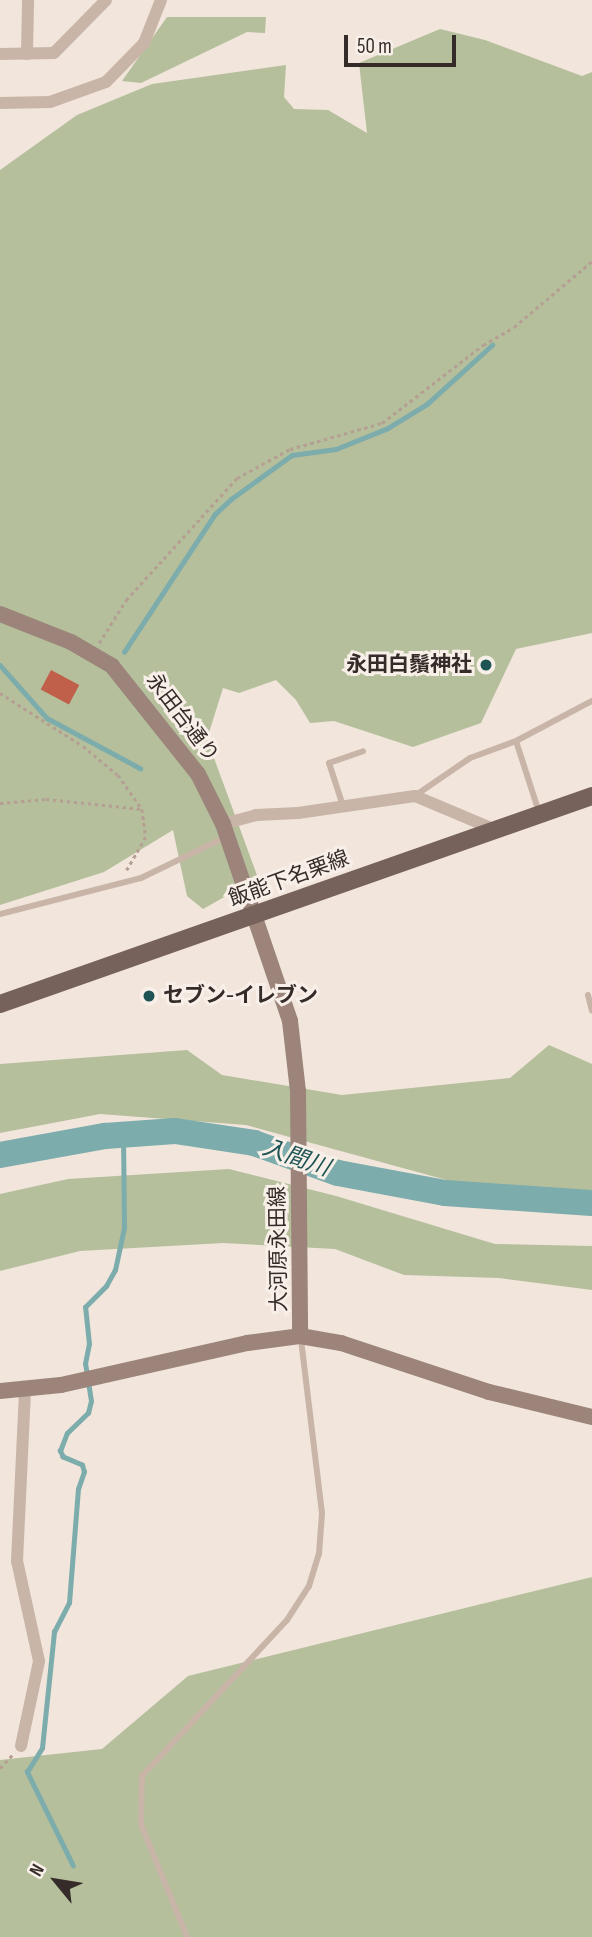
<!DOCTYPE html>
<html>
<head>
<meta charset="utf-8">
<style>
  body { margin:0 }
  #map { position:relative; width:592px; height:1937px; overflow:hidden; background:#f1e5dc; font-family:"Sofia Sans Condensed","Noto Sans JP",sans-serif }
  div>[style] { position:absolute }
  .green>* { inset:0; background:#b5bf9c }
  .stream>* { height:4.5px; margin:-2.25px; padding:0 2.25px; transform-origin:2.25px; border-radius:2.25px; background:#7cacab }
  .river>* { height:26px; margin:-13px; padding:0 13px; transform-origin:13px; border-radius:13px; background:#7cacab }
  .building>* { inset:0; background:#c0604a; transform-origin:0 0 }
  .path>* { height:2.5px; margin-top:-1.25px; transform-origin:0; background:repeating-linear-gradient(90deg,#b49f92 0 3.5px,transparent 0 7px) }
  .lane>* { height:6px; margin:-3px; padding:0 3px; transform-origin:3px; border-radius:3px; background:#c8b5a8 }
  .street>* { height:12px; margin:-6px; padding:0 6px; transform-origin:6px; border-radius:6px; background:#c8b5a8 }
  .secondary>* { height:16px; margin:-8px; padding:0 8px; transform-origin:8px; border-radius:8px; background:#9c847a }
  .primary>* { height:18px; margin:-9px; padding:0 9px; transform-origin:9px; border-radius:9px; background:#76625a }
  .dots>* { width:19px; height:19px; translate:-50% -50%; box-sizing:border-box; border:4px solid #f8f0e8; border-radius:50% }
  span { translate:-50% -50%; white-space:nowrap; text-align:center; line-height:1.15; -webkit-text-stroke:6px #f8f0e8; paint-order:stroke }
  .poi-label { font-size:21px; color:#352b28; font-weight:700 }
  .right { translate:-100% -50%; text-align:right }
  .left { translate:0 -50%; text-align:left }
  .street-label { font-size:21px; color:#352b28 }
  .water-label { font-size:23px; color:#1f5455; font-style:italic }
  .north { position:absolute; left:21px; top:1846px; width:70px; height:70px; -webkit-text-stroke:5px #f8f0e8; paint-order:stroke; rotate:300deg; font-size:19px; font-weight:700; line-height:28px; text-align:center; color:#352b28 }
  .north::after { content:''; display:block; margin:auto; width:24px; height:32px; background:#352b28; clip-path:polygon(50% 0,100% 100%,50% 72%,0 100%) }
  .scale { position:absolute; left:344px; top:35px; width:112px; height:32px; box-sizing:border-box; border:4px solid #352b28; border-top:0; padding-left:9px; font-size:21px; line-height:24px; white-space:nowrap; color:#352b28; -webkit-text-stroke:5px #f8f0e8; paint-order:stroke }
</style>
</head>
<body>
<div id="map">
  <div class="green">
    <div style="clip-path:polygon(167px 17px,266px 17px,265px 33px,247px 32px,141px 83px,122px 81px)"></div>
    <div style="clip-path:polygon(440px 29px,485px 40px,582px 76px,592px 72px,592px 633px,516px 649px,481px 723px,413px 747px,334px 721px,310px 723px,296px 700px,276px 680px,239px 693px,223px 688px,207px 739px,258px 878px,203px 909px,187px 896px,173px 830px,104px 872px,0 905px,0 170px,77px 115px,152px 84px,286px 65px,284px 97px,294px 109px,328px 110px,367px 133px,359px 63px)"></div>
    <div style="clip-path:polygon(549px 1045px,592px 1064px,592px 1192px,483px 1190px,246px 1125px,100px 1114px,0 1133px,0 1064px,187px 1050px,222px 1075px,342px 1095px,510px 1078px)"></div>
    <div style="clip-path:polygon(229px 1169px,336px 1196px,495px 1244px,592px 1246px,592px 1290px,499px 1278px,404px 1275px,335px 1249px,223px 1243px,80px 1251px,0 1271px,0 1194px,68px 1179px)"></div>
    <div style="clip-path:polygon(592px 1577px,592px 1937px,0 1937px,0 1760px,102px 1749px,188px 1676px)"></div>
  </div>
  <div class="stream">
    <div style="left:124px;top:652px;width:165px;rotate:-56.6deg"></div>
    <div style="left:215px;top:514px;width:22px;rotate:-43deg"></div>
    <div style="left:231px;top:499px;width:75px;rotate:-35.8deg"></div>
    <div style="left:292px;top:455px;width:44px;rotate:-7.8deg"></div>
    <div style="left:336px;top:449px;width:56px;rotate:-22deg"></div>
    <div style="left:388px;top:428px;width:46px;rotate:-31.6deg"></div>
    <div style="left:427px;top:404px;width:88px;rotate:-42.2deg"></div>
    <div style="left:0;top:665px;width:71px;rotate:48.4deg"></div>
    <div style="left:47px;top:718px;width:106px;rotate:28.3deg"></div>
    <div style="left:73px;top:1866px;width:105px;rotate:-116.1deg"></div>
    <div style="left:27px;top:1772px;width:28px;rotate:-58deg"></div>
    <div style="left:42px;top:1748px;width:117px;rotate:-84.1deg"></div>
    <div style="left:54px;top:1632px;width:33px;rotate:-63deg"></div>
    <div style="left:69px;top:1603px;width:114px;rotate:-85.5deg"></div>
    <div style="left:78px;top:1489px;width:18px;rotate:-71deg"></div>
    <div style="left:84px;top:1472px;width:7px;rotate:-106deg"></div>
    <div style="left:82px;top:1465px;width:21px;rotate:-157deg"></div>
    <div style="left:63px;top:1457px;width:7px;rotate:-117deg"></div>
    <div style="left:60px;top:1451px;width:19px;rotate:-69deg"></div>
    <div style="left:67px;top:1433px;width:29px;rotate:-44deg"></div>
    <div style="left:88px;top:1413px;width:12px;rotate:-76deg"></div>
    <div style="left:91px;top:1401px;width:37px;rotate:-99deg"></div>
    <div style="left:85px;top:1364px;width:20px;rotate:-79deg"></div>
    <div style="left:89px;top:1344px;width:37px;rotate:-96deg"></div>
    <div style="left:85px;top:1307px;width:30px;rotate:-45deg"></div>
    <div style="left:106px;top:1286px;width:18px;rotate:-61deg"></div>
    <div style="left:115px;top:1270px;width:43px;rotate:-77.9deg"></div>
    <div style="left:124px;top:1228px;width:93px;rotate:-90.6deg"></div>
  </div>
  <div class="river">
    <div style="left:0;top:1155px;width:107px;rotate:-10.3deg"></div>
    <div style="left:105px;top:1136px;width:70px;rotate:-4.1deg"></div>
    <div style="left:175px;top:1131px;width:80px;rotate:8.6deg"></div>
    <div style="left:254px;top:1143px;width:89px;rotate:19.7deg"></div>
    <div style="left:338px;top:1173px;width:109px;rotate:10.6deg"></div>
    <div style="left:445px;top:1193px;width:147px;rotate:3.9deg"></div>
  </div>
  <div class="building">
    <div style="left:51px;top:670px;width:32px;height:22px;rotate:28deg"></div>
  </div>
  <div class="path">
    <div style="left:99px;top:643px;width:51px;rotate:-57.9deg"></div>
    <div style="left:126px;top:600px;width:165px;rotate:-47.7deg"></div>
    <div style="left:237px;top:478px;width:60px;rotate:-28.7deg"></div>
    <div style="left:290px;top:449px;width:96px;rotate:-15.8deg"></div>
    <div style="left:382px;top:423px;width:128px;rotate:-37.7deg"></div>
    <div style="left:483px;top:345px;width:36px;rotate:-30deg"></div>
    <div style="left:514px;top:327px;width:102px;rotate:-40.2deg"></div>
    <div style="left:0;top:693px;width:98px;rotate:32.6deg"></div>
    <div style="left:83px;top:746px;width:45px;rotate:39.6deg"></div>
    <div style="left:118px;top:775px;width:42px;rotate:54.8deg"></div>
    <div style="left:142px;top:809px;width:28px;rotate:82deg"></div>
    <div style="left:146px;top:837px;width:39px;rotate:120deg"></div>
    <div style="left:0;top:803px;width:46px;rotate:-5deg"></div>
    <div style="left:46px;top:799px;width:97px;rotate:5.9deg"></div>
    <div style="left:0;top:1768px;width:18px;rotate:-47deg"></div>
  </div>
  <div class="lane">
    <div style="left:516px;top:741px;width:75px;rotate:72.1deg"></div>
    <div style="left:416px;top:795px;width:65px;rotate:-34.4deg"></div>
    <div style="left:470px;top:758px;width:49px;rotate:-20.3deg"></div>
    <div style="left:516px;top:741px;width:86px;rotate:-27.8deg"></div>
    <div style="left:343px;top:806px;width:45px;rotate:-108deg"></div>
    <div style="left:329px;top:763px;width:36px;rotate:-19deg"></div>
    <div style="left:0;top:914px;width:146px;rotate:-14.3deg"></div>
    <div style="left:141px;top:878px;width:94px;rotate:-25.8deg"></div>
    <div style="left:588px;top:995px;width:16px;rotate:76deg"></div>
    <div style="left:187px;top:1937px;width:122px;rotate:-112.2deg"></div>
    <div style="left:141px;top:1824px;width:48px;rotate:-88.8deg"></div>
    <div style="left:142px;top:1776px;width:213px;rotate:-47.1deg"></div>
    <div style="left:287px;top:1620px;width:40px;rotate:-57.1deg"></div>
    <div style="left:309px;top:1586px;width:34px;rotate:-73deg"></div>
    <div style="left:319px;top:1554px;width:41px;rotate:-85.8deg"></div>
    <div style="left:322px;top:1513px;width:175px;rotate:-96.9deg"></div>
  </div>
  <div class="street">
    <div style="left:0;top:54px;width:54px;rotate:-1.1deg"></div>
    <div style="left:54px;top:53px;width:74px;rotate:-45.5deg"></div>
    <div style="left:27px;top:54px;width:54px;rotate:-88.9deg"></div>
    <div style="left:0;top:103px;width:50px;rotate:-1.1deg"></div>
    <div style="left:50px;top:102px;width:59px;rotate:-19.7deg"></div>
    <div style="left:106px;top:82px;width:54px;rotate:-45.7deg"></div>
    <div style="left:144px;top:43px;width:46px;rotate:-68.4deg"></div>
    <div style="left:223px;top:824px;width:34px;rotate:-15deg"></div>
    <div style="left:256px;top:815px;width:42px;rotate:-2.7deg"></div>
    <div style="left:298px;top:813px;width:118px;rotate:-8.3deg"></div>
    <div style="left:415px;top:796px;width:85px;rotate:22.9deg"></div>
    <div style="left:21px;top:1746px;width:87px;rotate:-78deg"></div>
    <div style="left:39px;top:1661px;width:102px;rotate:-102.4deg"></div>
    <div style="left:17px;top:1561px;width:171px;rotate:-87.3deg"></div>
  </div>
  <div class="secondary">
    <div style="left:0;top:614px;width:76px;rotate:21.5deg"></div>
    <div style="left:71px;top:642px;width:48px;rotate:30.3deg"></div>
    <div style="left:112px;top:666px;width:138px;rotate:51.5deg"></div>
    <div style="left:198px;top:774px;width:56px;rotate:63.4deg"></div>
    <div style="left:223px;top:824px;width:208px;rotate:71.2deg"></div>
    <div style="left:290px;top:1021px;width:70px;rotate:83.5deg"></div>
    <div style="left:298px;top:1091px;width:245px;rotate:89.5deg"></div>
    <div style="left:0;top:1391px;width:61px;rotate:-5.6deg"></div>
    <div style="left:61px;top:1385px;width:191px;rotate:-12.7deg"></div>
    <div style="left:247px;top:1343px;width:53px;rotate:-7.5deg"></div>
    <div style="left:300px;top:1336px;width:42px;rotate:9.7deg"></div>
    <div style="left:341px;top:1343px;width:156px;rotate:18.3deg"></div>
    <div style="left:489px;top:1392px;width:106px;rotate:13.6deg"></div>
  </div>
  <div class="primary">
    <div style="left:0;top:1004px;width:627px;rotate:-19.36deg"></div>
  </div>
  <div class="dots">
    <div style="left:486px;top:665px;background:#1f5455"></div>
    <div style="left:149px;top:996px;background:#1f5455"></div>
  </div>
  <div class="poi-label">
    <span class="right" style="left:472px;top:665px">永田白鬚神社</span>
    <span class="left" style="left:163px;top:996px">セブン-イレブン</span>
  </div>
  <div class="street-label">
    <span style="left:182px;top:718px;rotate:53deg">永田台通り</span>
    <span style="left:289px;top:879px;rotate:-20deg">飯能下名栗線</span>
    <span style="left:279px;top:1249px;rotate:-91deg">大河原永田線</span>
  </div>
  <div class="water-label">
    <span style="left:296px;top:1158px;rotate:19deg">入間川</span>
  </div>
  <div class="north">N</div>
  <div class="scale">50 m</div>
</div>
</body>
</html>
